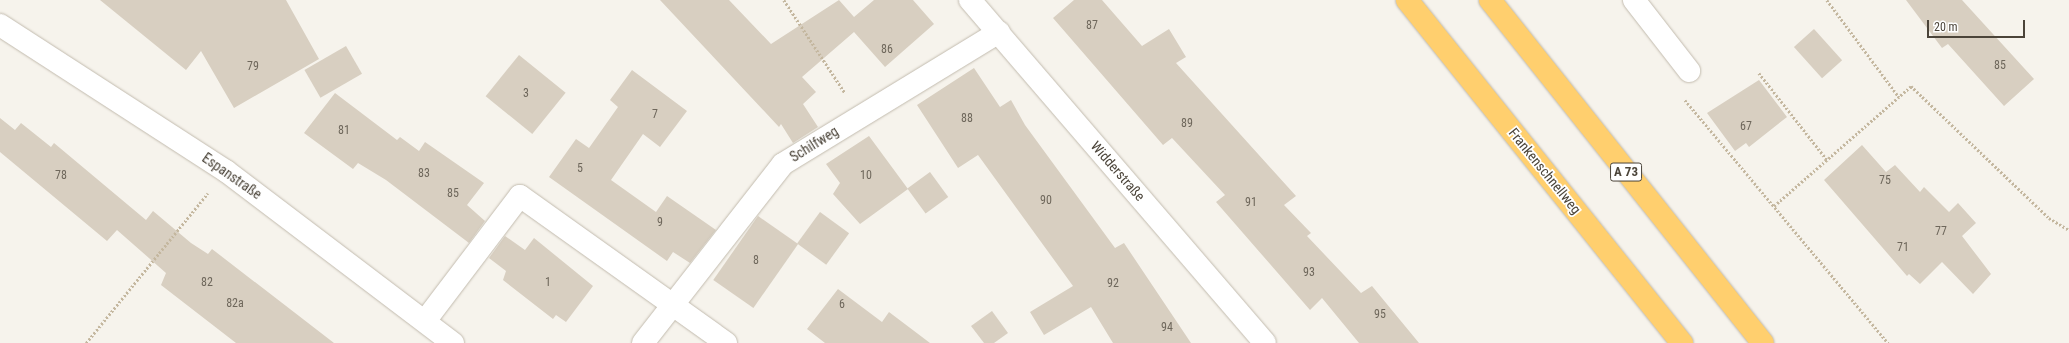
<!DOCTYPE html>
<html>
<head>
<meta charset="utf-8">
<style>
  body { margin:0 }
  #map { position:relative; width:2069px; height:343px; overflow:hidden; background:#f6f3ec; font-family:"Roboto Condensed",sans-serif }
  div>[style] { position:absolute }
  .building>* { inset:0; background:#d8cfc1; transform-origin:0 0 }
  .path>* { height:2.5px; margin-top:-1.25px; transform-origin:0; background:repeating-linear-gradient(90deg,#c4b79f 0 2px,transparent 0 4px) }
  .roads { filter:drop-shadow(0 0 1px #c2bbae) drop-shadow(0 0 1px #c2bbae) }
  .minor>* { height:22px; margin:-11px; padding:0 11px; transform-origin:11px; border-radius:11px; background:#fff }
  .highway>* { height:22px; margin:-11px; padding:0 11px; transform-origin:11px; border-radius:11px; background:#ffcf6e }
  span { translate:-50% -50%; white-space:nowrap; text-align:center; line-height:1.15; -webkit-text-stroke:3.5px #fff; paint-order:stroke }
  .number-label { font-size:12px; color:#6e675b }
  .number-label span { -webkit-text-stroke-width:0 }
  .shield-label span { padding:1px 3px; background:#fff; border:1px solid; border-radius:3px; -webkit-text-stroke-width:0 }
  .shield-label { font-size:13px; color:#4b4439; font-weight:700 }
  .street-label { font-size:14px; color:#4b4439 }
  .scale { position:absolute; left:1927px; top:20px; width:98px; height:18px; box-sizing:border-box; border:2px solid #4b4439; border-top:0; padding-left:5px; font-size:12px; line-height:14px; white-space:nowrap; color:#4b4439; -webkit-text-stroke:3px #fff; paint-order:stroke }
</style>
</head>
<body>
<div id="map">
  <div class="building">
    <div style="clip-path:polygon(100px 0,286px 0,319px 59px,234px 108px,201px 51px,186px 70px)"></div>
    <div style="clip-path:polygon(660px 0,729px 0,771px 44px,839px 0,854px 17px,874px 0,913px 0,934px 24px,885px 67px,854px 32px,802px 77px,816px 92px,803px 104px,818px 127px,793px 143px,781px 124px,779px 127px)"></div>
    <div style="clip-path:polygon(1074px 0,1102px 0,1142px 46px,1169px 29px,1186px 57px,1176px 63px,1296px 196px,1284px 205px,1311px 233px,1307px 236px,1361px 293px,1372px 286px,1419px 343px,1359px 343px,1322px 298px,1310px 310px,1216px 202px,1225px 195px,1172px 138px,1163px 145px,1053px 18px)"></div>
    <div style="clip-path:polygon(1906px 0,1962px 0,2034px 79px,2004px 106px,1948px 44px,1942px 48px)"></div>
    <div style="left:1814px;top:29px;width:42px;height:27px;rotate:48deg"></div>
    <div style="left:346px;top:46px;width:32px;height:48px;rotate:60deg"></div>
    <div style="left:519px;top:55px;width:60px;height:53px;rotate:39deg"></div>
    <div style="clip-path:polygon(974px 68px,1000px 107px,1011px 100px,1025px 125px,1115px 248px,1124px 243px,1191px 343px,1113px 343px,1091px 307px,1044px 335px,1030px 312px,1073px 286px,978px 155px,958px 168px,917px 105px)"></div>
    <div style="clip-path:polygon(632px 70px,687px 111px,660px 147px,643px 134px,611px 180px,656px 212px,667px 196px,716px 230px,690px 263px,673px 252px,667px 261px,549px 177px,576px 139px,589px 148px,618px 107px,610px 100px)"></div>
    <div style="clip-path:polygon(1759px 80px,1787px 117px,1749px 147px,1746px 143px,1735px 151px,1707px 113px)"></div>
    <div style="clip-path:polygon(335px 93px,397px 140px,400px 137px,419px 151px,425px 142px,484px 183px,467px 205px,485px 221px,469px 243px,386px 180px,358px 163px,353px 169px,304px 133px)"></div>
    <div style="clip-path:polygon(0 118px,15px 130px,21px 123px,51px 147px,54px 143px,146px 220px,153px 211px,191px 243px,208px 254px,212px 249px,334px 343px,236px 343px,161px 285px,166px 273px,117px 230px,107px 241px,0 152px)"></div>
    <div style="clip-path:polygon(869px 136px,908px 189px,860px 224px,833px 194px,840px 183px,826px 164px)"></div>
    <div style="clip-path:polygon(1862px 145px,1886px 172px,1895px 165px,1920px 192px,1924px 187px,1949px 212px,1958px 203px,1976px 223px,1962px 236px,1991px 274px,1973px 294px,1942px 262px,1920px 284px,1909px 274px,1907px 276px,1824px 180px)"></div>
    <div style="left:930px;top:172px;width:31px;height:28px;rotate:54deg"></div>
    <div style="left:820px;top:212px;width:36px;height:39px;rotate:36deg"></div>
    <div style="left:758px;top:216px;width:49px;height:78px;rotate:35deg"></div>
    <div style="clip-path:polygon(505px 236px,525px 250px,534px 238px,593px 286px,566px 322px,556px 315px,553px 319px,503px 280px,506px 271px,489px 258px)"></div>
    <div style="clip-path:polygon(838px 289px,882px 322px,889px 312px,930px 343px,825px 343px,807px 329px)"></div>
    <div style="clip-path:polygon(992px 311px,1008px 333px,994px 343px,984px 343px,971px 326px)"></div>
  </div>
  <div class="path">
    <div style="left:784px;top:0;width:111px;rotate:56.7deg"></div>
    <div style="left:1827px;top:0;width:121px;rotate:53.4deg"></div>
    <div style="left:1759px;top:73px;width:112px;rotate:51.9deg"></div>
    <div style="left:1685px;top:100px;width:317px;rotate:50.1deg"></div>
    <div style="left:1774px;top:206px;width:182px;rotate:-41.2deg"></div>
    <div style="left:1911px;top:86px;width:191px;rotate:43.7deg"></div>
    <div style="left:2049px;top:218px;width:23px;rotate:31deg"></div>
    <div style="left:86px;top:343px;width:193px;rotate:-50.9deg"></div>
  </div>
  <div class="roads">
    <div class="minor">
      <div style="left:970px;top:0;width:452px;rotate:49.3deg"></div>
      <div style="left:1634px;top:0;width:90px;rotate:52.2deg"></div>
      <div style="left:0;top:25px;width:269px;rotate:32.9deg"></div>
      <div style="left:226px;top:171px;width:285px;rotate:37.2deg"></div>
      <div style="left:425px;top:321px;width:157px;rotate:-52.8deg"></div>
      <div style="left:520px;top:196px;width:253px;rotate:35.5deg"></div>
      <div style="left:643px;top:343px;width:227px;rotate:-52deg"></div>
      <div style="left:783px;top:164px;width:253px;rotate:-31.4deg"></div>
    </div>
    <div class="highway">
      <div style="left:1407px;top:0;width:440px;rotate:51.3deg"></div>
      <div style="left:1490px;top:0;width:438px;rotate:51.5deg"></div>
    </div>
  </div>
  <div class="number-label">
    <span style="left:1092px;top:26px">87</span>
    <span style="left:887px;top:50px">86</span>
    <span style="left:2000px;top:66px">85</span>
    <span style="left:253px;top:67px">79</span>
    <span style="left:526px;top:94px">3</span>
    <span style="left:655px;top:115px">7</span>
    <span style="left:967px;top:119px">88</span>
    <span style="left:1187px;top:124px">89</span>
    <span style="left:1746px;top:127px">67</span>
    <span style="left:344px;top:131px">81</span>
    <span style="left:580px;top:169px">5</span>
    <span style="left:424px;top:174px">83</span>
    <span style="left:61px;top:176px">78</span>
    <span style="left:866px;top:176px">10</span>
    <span style="left:1885px;top:181px">75</span>
    <span style="left:453px;top:194px">85</span>
    <span style="left:1046px;top:201px">90</span>
    <span style="left:1251px;top:203px">91</span>
    <span style="left:660px;top:223px">9</span>
    <span style="left:1941px;top:232px">77</span>
    <span style="left:1903px;top:248px">71</span>
    <span style="left:756px;top:261px">8</span>
    <span style="left:1309px;top:273px">93</span>
    <span style="left:207px;top:283px">82</span>
    <span style="left:548px;top:283px">1</span>
    <span style="left:1113px;top:284px">92</span>
    <span style="left:235px;top:304px">82a</span>
    <span style="left:842px;top:305px">6</span>
    <span style="left:1380px;top:315px">95</span>
    <span style="left:1167px;top:328px">94</span>
  </div>
  <div class="shield-label">
    <span style="left:1626px;top:172px">A 73</span>
  </div>
  <div class="street-label">
    <span style="left:814px;top:144px;rotate:-32deg">Schilfweg</span>
    <span style="left:1118px;top:171px;rotate:49deg">Widderstraße</span>
    <span style="left:1545px;top:171px;rotate:51deg">Frankenschnellweg</span>
    <span style="left:232px;top:176px;rotate:35deg">Espanstraße</span>
  </div>
  <div class="scale">20 m</div>
</div>
</body>
</html>
